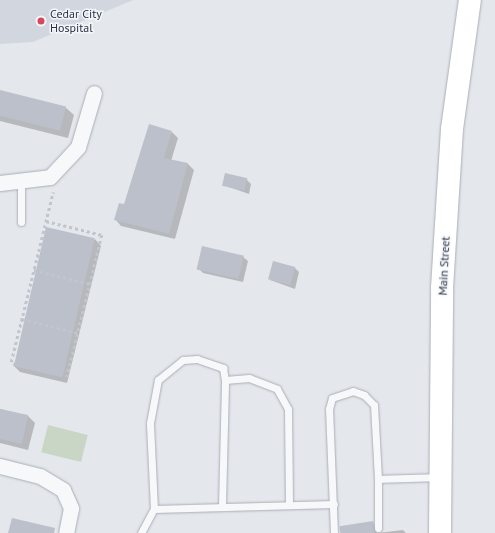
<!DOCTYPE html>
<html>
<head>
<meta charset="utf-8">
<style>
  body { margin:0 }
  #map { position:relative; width:495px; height:533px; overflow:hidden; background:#e4e7ec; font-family:"PT Sans",sans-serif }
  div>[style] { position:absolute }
  .built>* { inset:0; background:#d2d6de }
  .green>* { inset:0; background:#c9d6c5; transform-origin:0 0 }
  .shadow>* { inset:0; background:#0003 }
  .building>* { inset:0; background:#bbc0ca; transform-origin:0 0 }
  .path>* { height:2.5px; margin-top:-1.25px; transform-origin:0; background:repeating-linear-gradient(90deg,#c2c5cb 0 3px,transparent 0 6px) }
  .roads { filter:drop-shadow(0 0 1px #a9aeb7) drop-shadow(0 0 1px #a9aeb7) }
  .service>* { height:7px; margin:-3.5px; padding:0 3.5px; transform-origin:3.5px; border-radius:3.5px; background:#f7f8fa }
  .minor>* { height:15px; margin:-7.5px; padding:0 7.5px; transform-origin:7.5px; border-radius:7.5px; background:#f7f8fa }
  .primary>* { height:22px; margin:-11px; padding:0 11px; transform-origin:11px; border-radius:11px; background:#fff }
  .dots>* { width:11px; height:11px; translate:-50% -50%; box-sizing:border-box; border:2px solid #f4f6f9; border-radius:50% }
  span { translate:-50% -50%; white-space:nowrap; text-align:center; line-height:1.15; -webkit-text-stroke:3px #f4f6f9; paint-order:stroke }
  .poi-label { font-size:12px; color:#2b3445 }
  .left { translate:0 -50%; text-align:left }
  .street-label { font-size:12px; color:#2b3445 }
</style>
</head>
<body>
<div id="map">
  <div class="built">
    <div style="clip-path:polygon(0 0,133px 0,33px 42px,0 44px)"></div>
  </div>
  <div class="green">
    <div style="left:48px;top:425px;width:41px;height:28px;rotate:14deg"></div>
  </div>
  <div class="shadow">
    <div style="clip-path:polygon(0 91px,65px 107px,74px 115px,68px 138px,0 121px)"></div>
    <div style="clip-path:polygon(172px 132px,178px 138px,171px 161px,188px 164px,194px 170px,175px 239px,121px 226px,115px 219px)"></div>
    <div style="clip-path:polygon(246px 179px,251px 184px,249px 194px,223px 185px)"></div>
    <div style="clip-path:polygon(95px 239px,101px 246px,67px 383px,20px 372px,13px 365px)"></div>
    <div style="clip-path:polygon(243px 257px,248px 261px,243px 282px,203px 273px,199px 269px)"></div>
    <div style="clip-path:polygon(295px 268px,299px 272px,295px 289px,270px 280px)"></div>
    <div style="clip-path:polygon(0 409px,28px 416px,35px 423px,28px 450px,0 443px)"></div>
    <div style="clip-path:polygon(373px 522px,377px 533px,403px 530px,406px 533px,354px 533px)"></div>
  </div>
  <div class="building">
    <div style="left:0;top:90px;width:68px;height:25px;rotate:14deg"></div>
    <div style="clip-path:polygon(149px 124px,172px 131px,164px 158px,188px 163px,169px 234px,114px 220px,119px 203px,124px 204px)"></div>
    <div style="left:225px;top:173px;width:23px;height:13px;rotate:13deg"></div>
    <div style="left:46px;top:227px;width:50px;height:143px;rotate:13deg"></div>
    <div style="left:202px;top:246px;width:43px;height:24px;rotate:13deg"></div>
    <div style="left:273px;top:261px;width:23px;height:19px;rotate:15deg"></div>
    <div style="clip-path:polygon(0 409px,28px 415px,22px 444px,0 439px)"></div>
    <div style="clip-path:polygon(12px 518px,55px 528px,54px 533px,8px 533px)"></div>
    <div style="left:373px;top:521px;width:12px;height:34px;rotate:81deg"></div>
  </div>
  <div class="path">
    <div style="left:46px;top:221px;width:58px;rotate:14deg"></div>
    <div style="left:102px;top:235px;width:146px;rotate:103.8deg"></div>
    <div style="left:34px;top:270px;width:58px;rotate:14deg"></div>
    <div style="left:22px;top:319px;width:58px;rotate:14deg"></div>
    <div style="left:11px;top:362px;width:175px;rotate:-76.1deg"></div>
  </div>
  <div class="roads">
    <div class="service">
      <div style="left:21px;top:222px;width:41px;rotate:-90deg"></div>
      <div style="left:378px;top:479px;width:49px;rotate:90deg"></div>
      <div style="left:222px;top:506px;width:126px;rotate:-88.6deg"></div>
      <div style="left:225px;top:380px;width:24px;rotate:-5deg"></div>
      <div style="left:249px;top:378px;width:30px;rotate:21deg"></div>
      <div style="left:277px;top:389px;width:23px;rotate:61deg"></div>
      <div style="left:288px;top:409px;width:95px;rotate:89.4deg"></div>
      <div style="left:154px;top:509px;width:86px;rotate:-92.7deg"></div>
      <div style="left:150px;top:423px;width:44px;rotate:-79.5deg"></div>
      <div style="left:158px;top:380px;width:32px;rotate:-39deg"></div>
      <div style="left:183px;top:360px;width:14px;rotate:-4deg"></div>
      <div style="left:197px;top:359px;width:28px;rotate:19deg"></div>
      <div style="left:223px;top:368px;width:12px;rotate:81deg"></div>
      <div style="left:141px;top:533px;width:27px;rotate:-62deg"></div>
      <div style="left:154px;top:509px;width:180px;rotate:-1.6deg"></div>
      <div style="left:334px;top:533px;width:124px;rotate:-92.3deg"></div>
      <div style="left:329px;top:409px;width:11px;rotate:-75deg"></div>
      <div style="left:332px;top:398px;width:22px;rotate:-18deg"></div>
      <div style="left:353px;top:391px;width:12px;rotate:20deg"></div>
      <div style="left:364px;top:395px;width:14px;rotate:45deg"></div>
      <div style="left:374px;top:405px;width:74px;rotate:86.9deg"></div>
      <div style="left:378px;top:479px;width:60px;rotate:-1.9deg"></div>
    </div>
    <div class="minor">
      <div style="left:0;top:183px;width:50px;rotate:-6.8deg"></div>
      <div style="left:50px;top:177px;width:41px;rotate:-47deg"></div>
      <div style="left:78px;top:147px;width:56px;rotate:-73.5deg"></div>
      <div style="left:0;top:466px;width:41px;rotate:14deg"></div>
      <div style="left:40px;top:476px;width:27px;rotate:31deg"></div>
      <div style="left:63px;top:490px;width:20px;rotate:66deg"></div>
      <div style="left:71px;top:508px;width:25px;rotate:101deg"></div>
    </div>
    <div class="primary">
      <div style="left:440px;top:533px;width:245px;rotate:-89.5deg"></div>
      <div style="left:442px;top:288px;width:159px;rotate:-86.4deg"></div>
      <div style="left:452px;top:129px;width:130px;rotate:-82.1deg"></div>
    </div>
  </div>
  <div class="dots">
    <div style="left:41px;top:21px;background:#d1495b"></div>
  </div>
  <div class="poi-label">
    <span class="left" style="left:50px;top:21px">Cedar City<br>Hospital</span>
  </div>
  <div class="street-label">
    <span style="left:444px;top:266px;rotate:-87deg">Main Street</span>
  </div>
</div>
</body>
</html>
